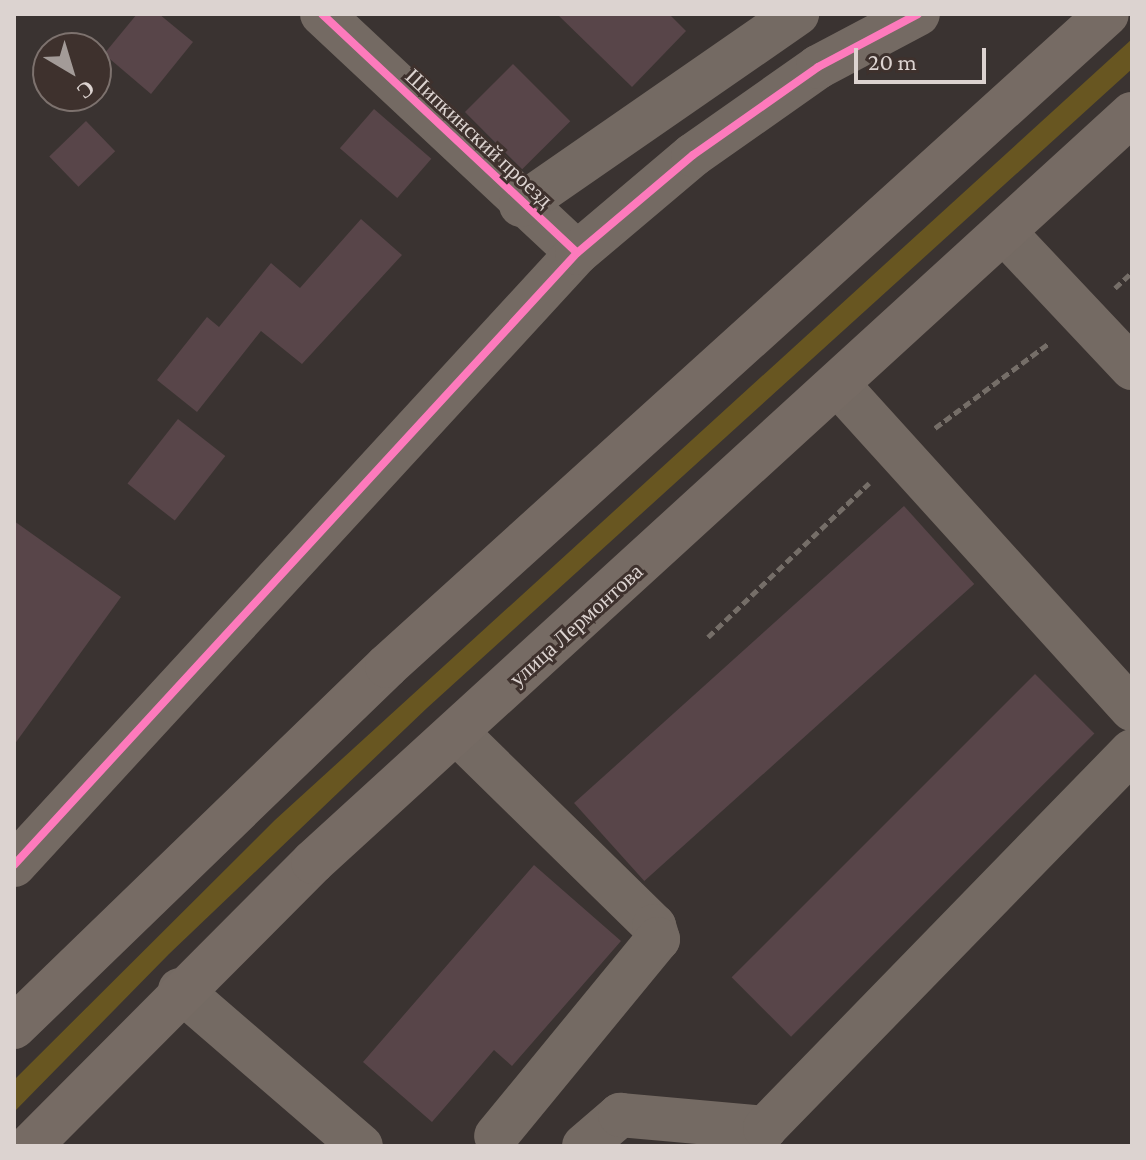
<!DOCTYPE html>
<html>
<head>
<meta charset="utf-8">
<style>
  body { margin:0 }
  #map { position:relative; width:1146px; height:1160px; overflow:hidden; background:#3a3331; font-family:"Crimson Pro",serif }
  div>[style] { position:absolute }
  .green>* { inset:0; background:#685621 }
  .building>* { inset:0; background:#584549; transform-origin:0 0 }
  .path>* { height:5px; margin-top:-2.5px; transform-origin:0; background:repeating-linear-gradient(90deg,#756e68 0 8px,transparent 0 12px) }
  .minor>* { height:44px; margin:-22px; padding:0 22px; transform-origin:22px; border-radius:22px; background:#746a63 }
  .major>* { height:44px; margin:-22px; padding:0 22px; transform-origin:22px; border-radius:22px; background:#766b64 }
  .cycleway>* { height:8px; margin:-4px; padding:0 4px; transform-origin:4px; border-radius:4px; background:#fd7abc }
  span { translate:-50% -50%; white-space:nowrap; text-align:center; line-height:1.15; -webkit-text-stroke:6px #3e312d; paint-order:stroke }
  .street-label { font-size:22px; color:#dcd3d0 }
  .frame { position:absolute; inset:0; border:16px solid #dcd3d0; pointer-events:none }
  .north { position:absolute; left:32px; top:32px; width:80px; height:80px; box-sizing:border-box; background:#3e312d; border:2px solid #7d726e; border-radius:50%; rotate:142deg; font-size:22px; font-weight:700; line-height:32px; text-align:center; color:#dcd3d0 }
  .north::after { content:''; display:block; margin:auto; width:28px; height:36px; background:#a39b98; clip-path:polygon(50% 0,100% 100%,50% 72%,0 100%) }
  .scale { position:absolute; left:854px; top:48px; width:132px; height:36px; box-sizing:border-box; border:4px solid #dcd3d0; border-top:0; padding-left:10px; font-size:24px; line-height:28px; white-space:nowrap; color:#dcd3d0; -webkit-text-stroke:6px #3e312d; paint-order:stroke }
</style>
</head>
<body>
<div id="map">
  <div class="green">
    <div style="clip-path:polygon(1132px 39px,1132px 69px,427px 708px,169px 954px,14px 1112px,14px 1080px,275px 820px)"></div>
  </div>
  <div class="building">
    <div style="clip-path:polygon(137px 14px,159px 14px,193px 42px,151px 94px,104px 54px)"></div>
    <div style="clip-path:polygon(557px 14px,669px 14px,686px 31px,632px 87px)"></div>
    <div style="left:513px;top:64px;width:81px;height:68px;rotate:45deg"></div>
    <div style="left:374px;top:109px;width:76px;height:52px;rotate:41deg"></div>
    <div style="left:86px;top:121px;width:42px;height:51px;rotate:46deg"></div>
    <div style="clip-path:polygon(361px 219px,402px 255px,302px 364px,261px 331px,197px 412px,157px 380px,207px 317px,219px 327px,271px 263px,300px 288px)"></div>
    <div style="left:178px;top:419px;width:60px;height:82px;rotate:38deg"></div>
    <div style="left:904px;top:506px;width:105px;height:444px;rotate:48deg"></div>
    <div style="clip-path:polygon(14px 521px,121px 597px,14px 745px)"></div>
    <div style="left:1035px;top:674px;width:84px;height:429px;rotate:45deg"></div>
    <div style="clip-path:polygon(534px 865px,621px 941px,512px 1066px,494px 1050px,432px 1122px,363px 1062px)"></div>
  </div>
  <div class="path">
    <div style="left:1115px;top:288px;width:23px;rotate:-43deg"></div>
    <div style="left:935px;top:428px;width:142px;rotate:-36.7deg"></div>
    <div style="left:708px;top:637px;width:223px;rotate:-43.7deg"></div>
  </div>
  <div class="minor">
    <div style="left:322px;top:14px;width:349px;rotate:43.1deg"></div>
    <div style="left:521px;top:205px;width:336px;rotate:-34.7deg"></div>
    <div style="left:1004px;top:232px;width:187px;rotate:46.7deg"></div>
    <div style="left:839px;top:386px;width:436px;rotate:47.8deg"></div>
    <div style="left:457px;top:733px;width:276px;rotate:44.4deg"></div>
    <div style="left:654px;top:926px;width:14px;rotate:73deg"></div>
    <div style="left:658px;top:939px;width:255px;rotate:129.4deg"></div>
    <div style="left:14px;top:865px;width:832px;rotate:-47.39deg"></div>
    <div style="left:577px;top:253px;width:152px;rotate:-40.2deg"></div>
    <div style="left:693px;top:155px;width:153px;rotate:-35.1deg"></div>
    <div style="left:818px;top:67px;width:113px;rotate:-27.9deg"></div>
    <div style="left:180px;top:990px;width:239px;rotate:40.8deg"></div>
    <div style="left:584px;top:1146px;width:48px;rotate:-40.7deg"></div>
    <div style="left:620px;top:1115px;width:146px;rotate:5.1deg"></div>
    <div style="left:765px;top:1128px;width:526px;rotate:-45.77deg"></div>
  </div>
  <div class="major">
    <div style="left:14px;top:1027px;width:519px;rotate:-44.06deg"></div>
    <div style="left:387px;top:666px;width:971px;rotate:-42.16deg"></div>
    <div style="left:30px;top:1146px;width:401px;rotate:-45.1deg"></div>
    <div style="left:313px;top:862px;width:1109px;rotate:-42.41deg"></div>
  </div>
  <div class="cycleway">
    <div style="left:322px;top:14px;width:349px;rotate:43.1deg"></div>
    <div style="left:14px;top:865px;width:832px;rotate:-47.39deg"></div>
    <div style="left:577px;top:253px;width:152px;rotate:-40.2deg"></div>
    <div style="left:693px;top:155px;width:153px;rotate:-35.1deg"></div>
    <div style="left:818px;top:67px;width:113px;rotate:-27.9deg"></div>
  </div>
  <div class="street-label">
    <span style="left:479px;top:138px;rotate:43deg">Шипкинский проезд</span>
    <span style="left:576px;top:625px;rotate:-42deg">улица Лермонтова</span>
  </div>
  <div class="frame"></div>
  <div class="north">С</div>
  <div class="scale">20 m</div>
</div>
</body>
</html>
